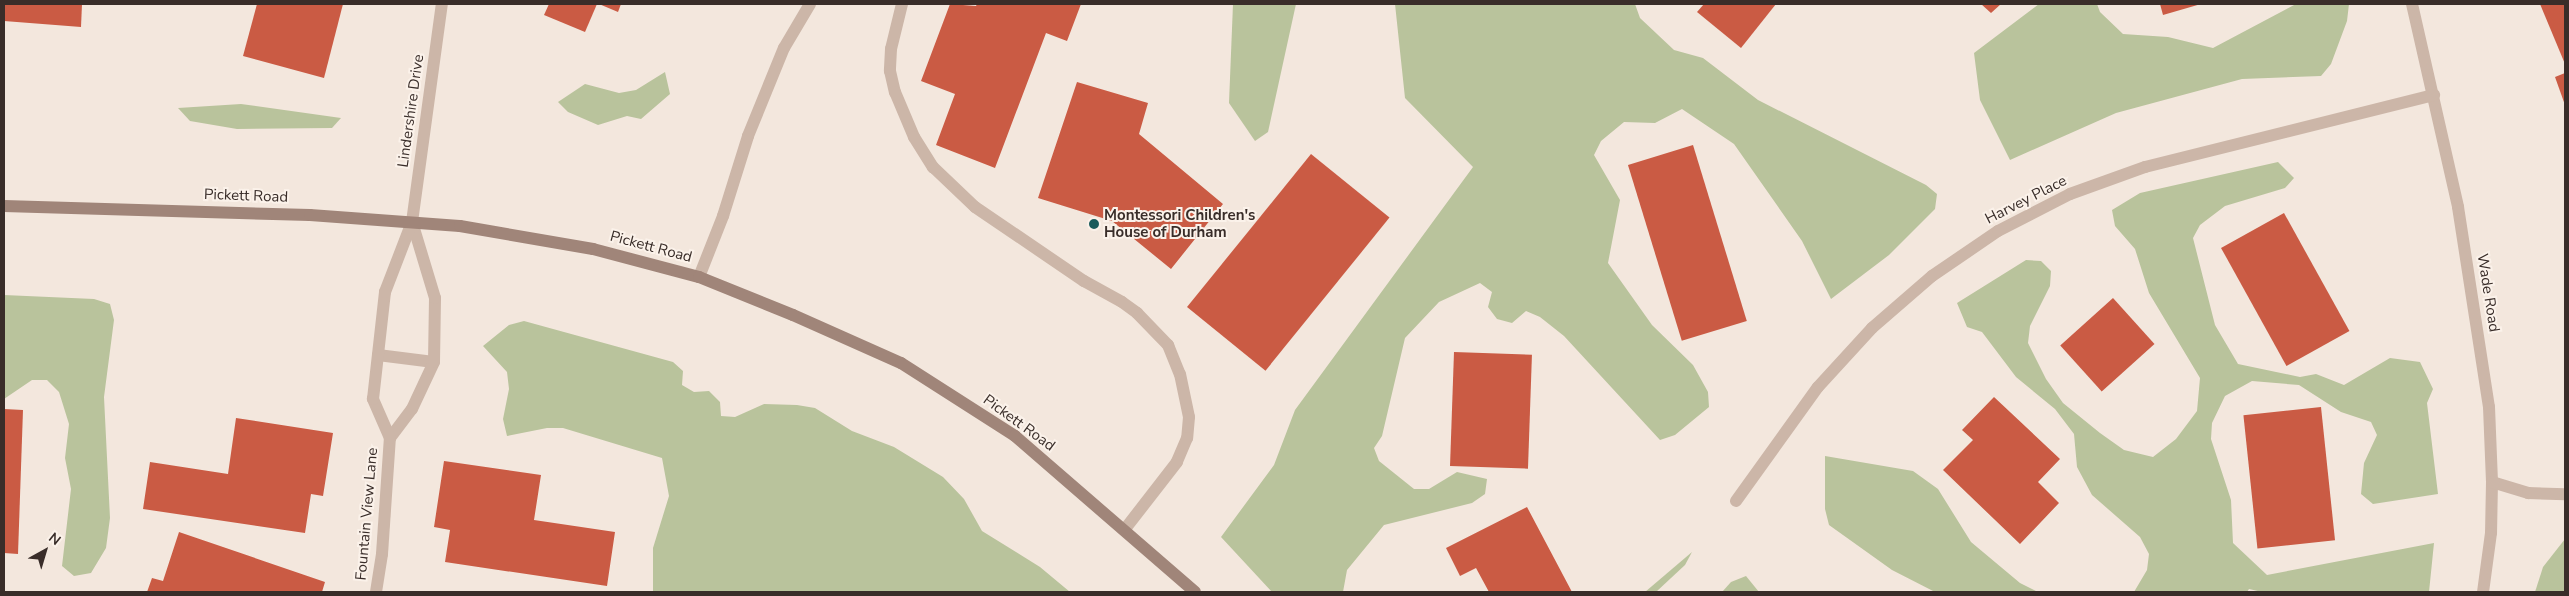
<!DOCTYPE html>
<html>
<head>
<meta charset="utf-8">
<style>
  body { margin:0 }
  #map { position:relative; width:2569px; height:596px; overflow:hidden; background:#f3e7dd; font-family:"Nunito Sans",sans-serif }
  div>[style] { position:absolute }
  .green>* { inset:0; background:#b9c39c }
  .building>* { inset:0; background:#ca5b44; transform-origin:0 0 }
  .lane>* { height:12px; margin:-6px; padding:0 6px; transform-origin:6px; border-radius:6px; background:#ccb6a8 }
  .street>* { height:12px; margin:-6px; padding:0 6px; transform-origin:6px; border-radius:6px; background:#ccb6a8 }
  .secondary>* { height:12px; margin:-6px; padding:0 6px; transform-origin:6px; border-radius:6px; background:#a08579 }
  .dots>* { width:14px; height:14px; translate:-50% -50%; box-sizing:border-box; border:2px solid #fbf2ea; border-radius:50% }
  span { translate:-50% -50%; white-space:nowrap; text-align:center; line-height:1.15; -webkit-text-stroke:4px #fbf2ea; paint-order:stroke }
  .street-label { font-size:15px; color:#392d29 }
  .poi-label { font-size:15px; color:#392d29; font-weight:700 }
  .left { translate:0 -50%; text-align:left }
  .frame { position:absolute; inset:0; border:5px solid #392d29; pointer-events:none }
  .north { position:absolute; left:20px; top:526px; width:50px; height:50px; -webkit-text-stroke:4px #fbf2ea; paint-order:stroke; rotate:39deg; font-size:14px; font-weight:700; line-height:20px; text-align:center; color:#392d29 }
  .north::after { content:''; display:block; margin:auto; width:18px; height:22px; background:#392d29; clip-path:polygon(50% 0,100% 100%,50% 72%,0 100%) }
</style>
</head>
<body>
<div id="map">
  <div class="green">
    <div style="clip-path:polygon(1233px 4px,1296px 4px,1268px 132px,1255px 141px,1229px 103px)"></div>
    <div style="clip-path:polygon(1395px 4px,1635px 4px,1640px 18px,1674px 50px,1703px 58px,1758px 100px,1926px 185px,1937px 194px,1935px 209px,1889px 255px,1831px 299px,1802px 241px,1734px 144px,1682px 109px,1655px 123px,1624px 122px,1601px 141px,1594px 155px,1620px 200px,1608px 263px,1652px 325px,1693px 365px,1708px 392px,1709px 407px,1675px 435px,1660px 440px,1564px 336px,1540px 317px,1526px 311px,1512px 323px,1497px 319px,1488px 307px,1492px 292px,1480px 283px,1439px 302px,1405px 338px,1382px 436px,1374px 448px,1379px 461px,1414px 489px,1429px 489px,1457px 472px,1487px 479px,1485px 494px,1472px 503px,1384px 525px,1347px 570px,1343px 592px,1272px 592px,1221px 537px,1274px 465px,1295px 410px,1473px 167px,1405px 98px)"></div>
    <div style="clip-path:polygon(2039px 4px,2097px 4px,2100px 12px,2123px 34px,2168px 37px,2213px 48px,2296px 4px,2349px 4px,2347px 21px,2331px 64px,2321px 76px,2242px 79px,2116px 113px,2010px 160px,1980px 100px,1974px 53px)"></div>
    <div style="clip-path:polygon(665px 72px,670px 94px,641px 119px,627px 116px,598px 125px,568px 112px,558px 102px,585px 84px,619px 93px,636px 90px)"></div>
    <div style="clip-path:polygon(241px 104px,341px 118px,332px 128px,237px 129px,190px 121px,178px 108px)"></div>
    <div style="clip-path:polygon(2278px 162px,2294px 178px,2285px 188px,2225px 206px,2200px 225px,2193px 238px,2215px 325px,2238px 364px,2300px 377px,2316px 374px,2344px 385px,2390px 358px,2420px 362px,2433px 389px,2427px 403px,2438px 494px,2373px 504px,2361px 494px,2364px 463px,2377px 435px,2371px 422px,2341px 412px,2299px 385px,2252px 381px,2225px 396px,2212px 423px,2211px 439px,2231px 500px,2233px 543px,2267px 575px,2434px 543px,2429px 592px,2262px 592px,2249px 589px,2247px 592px,2134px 592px,2147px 570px,2149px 554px,2140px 537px,2092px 495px,2077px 467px,2074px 434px,2055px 409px,2016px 377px,1982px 332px,1967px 327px,1957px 303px,2026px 260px,2041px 261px,2051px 271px,2050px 286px,2030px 326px,2028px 343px,2046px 379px,2063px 403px,2100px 433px,2124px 450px,2153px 457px,2176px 439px,2197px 411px,2200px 378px,2149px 293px,2135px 249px,2115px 226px,2112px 210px,2140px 193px)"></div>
    <div style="clip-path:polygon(4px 295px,94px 299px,110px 304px,114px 320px,104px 397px,110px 518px,106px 548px,91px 573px,74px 576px,62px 566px,71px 489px,65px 458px,69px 424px,59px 392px,47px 380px,32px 380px,4px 399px)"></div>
    <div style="clip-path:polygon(524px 321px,673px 362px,683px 371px,682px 385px,694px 392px,709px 391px,720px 402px,721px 416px,735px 417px,764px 404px,797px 405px,815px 408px,852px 431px,894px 447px,943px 477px,964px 499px,982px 531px,1040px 567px,1070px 592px,653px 592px,653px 548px,669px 496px,662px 458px,563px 428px,547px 428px,507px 436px,503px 419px,509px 389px,507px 372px,483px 346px,509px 325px)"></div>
    <div style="clip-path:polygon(1825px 456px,1913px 471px,1938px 489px,1971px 542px,2020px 583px,2038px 592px,1935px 592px,1892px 570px,1829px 525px,1825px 509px)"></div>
    <div style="clip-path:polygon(2565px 539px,2565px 592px,2535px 592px,2543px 567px)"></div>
    <div style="clip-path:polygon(1692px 552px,1685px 565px,1656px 592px,1645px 592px)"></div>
    <div style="clip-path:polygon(1746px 576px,1759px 592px,1722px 592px,1731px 582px)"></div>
  </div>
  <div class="building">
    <div style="clip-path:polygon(4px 4px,82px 4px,81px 27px,4px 21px)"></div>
    <div style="clip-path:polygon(257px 4px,343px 4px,324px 78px,243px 56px)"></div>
    <div style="clip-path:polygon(549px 4px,597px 4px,585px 32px,544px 15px)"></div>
    <div style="clip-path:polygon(599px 4px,621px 4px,618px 12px)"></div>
    <div style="clip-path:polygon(950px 4px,976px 6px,977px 4px,1081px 4px,1067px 41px,1046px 33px,995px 168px,936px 145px,955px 94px,921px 81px)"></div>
    <div style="clip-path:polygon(1704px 4px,1776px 4px,1741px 48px,1697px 12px)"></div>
    <div style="clip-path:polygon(1981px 4px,2001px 4px,1991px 13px)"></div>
    <div style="clip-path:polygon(2160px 4px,2201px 4px,2163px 15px)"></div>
    <div style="clip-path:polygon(2540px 4px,2565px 4px,2565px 64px)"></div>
    <div style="clip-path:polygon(2565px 73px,2565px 105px,2555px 77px)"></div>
    <div style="clip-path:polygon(1077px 82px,1148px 103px,1139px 134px,1223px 204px,1171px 269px,1112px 221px,1038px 198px)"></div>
    <div style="left:1693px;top:145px;width:184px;height:68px;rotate:73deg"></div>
    <div style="left:1311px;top:154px;width:101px;height:197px;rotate:39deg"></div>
    <div style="left:2284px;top:213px;width:135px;height:72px;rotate:61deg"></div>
    <div style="left:2113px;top:298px;width:62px;height:71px;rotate:48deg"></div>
    <div style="left:1454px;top:352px;width:78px;height:114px;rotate:2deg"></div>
    <div style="clip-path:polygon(1994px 397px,2060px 459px,2038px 482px,2059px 503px,2020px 544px,1943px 470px,1973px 440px,1962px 430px)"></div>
    <div style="left:2321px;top:407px;width:134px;height:78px;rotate:84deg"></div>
    <div style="clip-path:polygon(4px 409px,23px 410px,18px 554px,4px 553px)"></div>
    <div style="clip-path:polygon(236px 418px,333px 433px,323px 496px,311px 494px,305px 533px,143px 509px,150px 462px,228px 474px)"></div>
    <div style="clip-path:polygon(444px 461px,541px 475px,534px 520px,615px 532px,607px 586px,445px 562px,450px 530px,434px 527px)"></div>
    <div style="clip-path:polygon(1527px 507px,1572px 592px,1489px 592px,1476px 568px,1460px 576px,1446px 548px)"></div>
    <div style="clip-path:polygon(179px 532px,325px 582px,322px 592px,147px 592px,152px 578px,163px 581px)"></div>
  </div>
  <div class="lane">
    <div style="left:902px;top:4px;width:46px;rotate:103.7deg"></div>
    <div style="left:891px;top:49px;width:22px;rotate:93deg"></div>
    <div style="left:890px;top:71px;width:22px;rotate:77deg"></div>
    <div style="left:895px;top:92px;width:49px;rotate:67.1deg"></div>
    <div style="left:914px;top:137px;width:36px;rotate:58deg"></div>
    <div style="left:933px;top:167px;width:58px;rotate:43.6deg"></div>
    <div style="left:975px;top:207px;width:132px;rotate:34.2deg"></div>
    <div style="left:1084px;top:281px;width:43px;rotate:28.9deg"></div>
    <div style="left:1122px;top:302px;width:19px;rotate:36deg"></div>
    <div style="left:1137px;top:313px;width:45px;rotate:45.9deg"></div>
    <div style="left:1168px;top:345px;width:31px;rotate:68deg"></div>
    <div style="left:1180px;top:374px;width:44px;rotate:78.2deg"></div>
    <div style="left:1189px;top:417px;width:21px;rotate:95deg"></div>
    <div style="left:1187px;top:438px;width:26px;rotate:113deg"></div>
    <div style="left:1177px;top:462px;width:85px;rotate:127.8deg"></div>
    <div style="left:699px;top:277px;width:66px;rotate:-68.5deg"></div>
    <div style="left:723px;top:216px;width:84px;rotate:-72.6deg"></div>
    <div style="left:748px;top:136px;width:95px;rotate:-67.8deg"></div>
    <div style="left:784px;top:48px;width:51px;rotate:-59.4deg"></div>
  </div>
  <div class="street">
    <div style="left:2412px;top:4px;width:208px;rotate:77.2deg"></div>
    <div style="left:2458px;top:207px;width:202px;rotate:81.2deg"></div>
    <div style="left:2489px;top:407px;width:75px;rotate:87.7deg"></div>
    <div style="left:2492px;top:482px;width:51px;rotate:91.1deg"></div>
    <div style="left:2491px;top:533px;width:60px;rotate:97.7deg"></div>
    <div style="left:378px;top:355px;width:56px;rotate:7.1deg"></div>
    <div style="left:390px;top:438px;width:36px;rotate:-53deg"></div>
    <div style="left:412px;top:409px;width:52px;rotate:-64.9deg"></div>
    <div style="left:434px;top:362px;width:64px;rotate:-89.1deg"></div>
    <div style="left:435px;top:298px;width:79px;rotate:-106.8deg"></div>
    <div style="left:2492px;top:482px;width:38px;rotate:17deg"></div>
    <div style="left:2528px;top:493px;width:37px;rotate:2deg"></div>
    <div style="left:1736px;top:501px;width:140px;rotate:-54.3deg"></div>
    <div style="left:1818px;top:387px;width:80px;rotate:-47.5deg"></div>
    <div style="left:1872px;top:328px;width:79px;rotate:-40.9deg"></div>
    <div style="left:1932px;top:276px;width:80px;rotate:-34.3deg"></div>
    <div style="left:1998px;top:231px;width:81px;rotate:-27.2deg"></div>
    <div style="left:2070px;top:194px;width:80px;rotate:-19.8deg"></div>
    <div style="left:2145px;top:167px;width:298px;rotate:-14deg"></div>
    <div style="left:376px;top:592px;width:38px;rotate:-81deg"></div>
    <div style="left:382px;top:554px;width:116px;rotate:-86.1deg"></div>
    <div style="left:390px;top:438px;width:43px;rotate:-113.6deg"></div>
    <div style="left:373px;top:399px;width:108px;rotate:-83.6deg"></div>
    <div style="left:385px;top:292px;width:75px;rotate:-68.9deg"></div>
    <div style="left:412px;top:222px;width:220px;rotate:-82.2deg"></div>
  </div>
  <div class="secondary">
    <div style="left:4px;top:206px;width:306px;rotate:1.7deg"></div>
    <div style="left:310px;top:215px;width:150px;rotate:4.2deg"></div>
    <div style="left:460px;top:226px;width:135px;rotate:9.8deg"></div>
    <div style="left:593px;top:249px;width:110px;rotate:14.8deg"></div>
    <div style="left:699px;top:277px;width:101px;rotate:22deg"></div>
    <div style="left:793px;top:315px;width:118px;rotate:24deg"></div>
    <div style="left:901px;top:363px;width:135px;rotate:32.6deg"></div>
    <div style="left:1015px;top:436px;width:238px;rotate:40.9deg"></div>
  </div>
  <div class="dots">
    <div style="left:1094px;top:224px;background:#1c5c5c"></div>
  </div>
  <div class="street-label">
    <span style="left:411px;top:111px;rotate:-82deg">Lindershire Drive</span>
    <span style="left:246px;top:196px;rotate:2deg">Pickett Road</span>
    <span style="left:2026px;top:200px;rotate:-27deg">Harvey Place</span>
    <span style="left:651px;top:247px;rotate:15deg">Pickett Road</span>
    <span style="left:2488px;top:293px;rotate:81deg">Wade Road</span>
    <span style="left:1019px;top:423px;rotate:36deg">Pickett Road</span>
    <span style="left:367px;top:514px;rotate:-85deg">Fountain View Lane</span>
  </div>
  <div class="poi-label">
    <span class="left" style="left:1104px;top:224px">Montessori Children's<br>House of Durham</span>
  </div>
  <div class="frame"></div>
  <div class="north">N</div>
</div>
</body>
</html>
